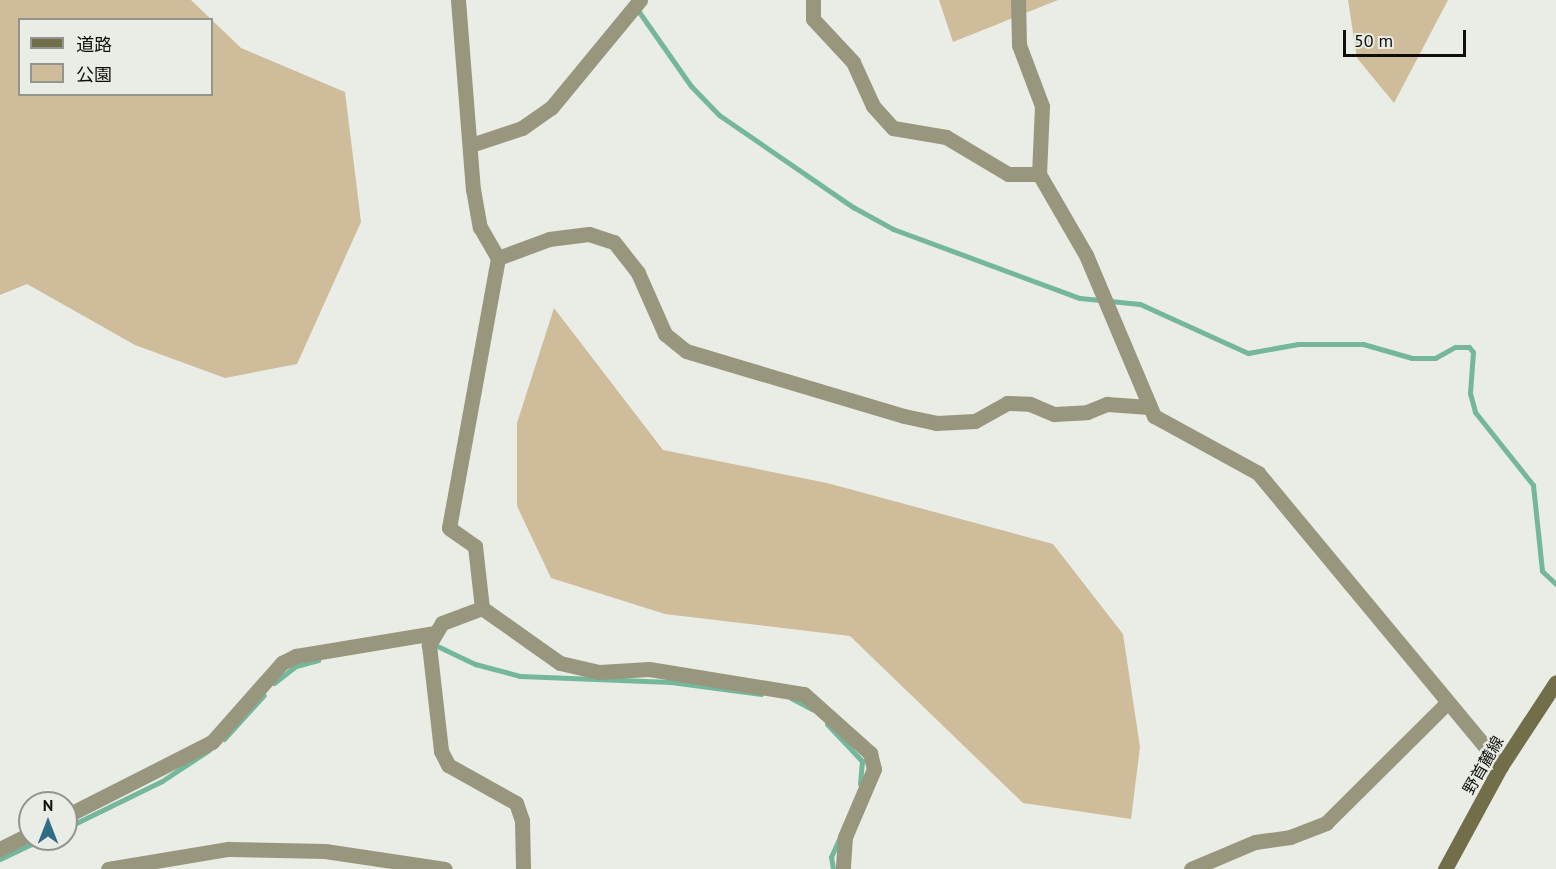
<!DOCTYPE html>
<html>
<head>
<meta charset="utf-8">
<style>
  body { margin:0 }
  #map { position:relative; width:1556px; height:869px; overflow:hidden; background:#eaede6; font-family:"PT Sans","Noto Sans JP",sans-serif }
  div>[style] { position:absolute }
  .green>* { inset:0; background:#cebc9a }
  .stream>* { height:5px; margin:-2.5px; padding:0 2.5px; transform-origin:2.5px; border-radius:2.5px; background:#74b79a }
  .street>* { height:15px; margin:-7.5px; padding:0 7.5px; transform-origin:7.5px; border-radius:7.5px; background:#98977e }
  .secondary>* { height:15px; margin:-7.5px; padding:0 7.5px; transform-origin:7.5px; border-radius:7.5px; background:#716e49 }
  span { translate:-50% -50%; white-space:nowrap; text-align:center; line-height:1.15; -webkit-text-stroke:4.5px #eaede6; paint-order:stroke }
  .street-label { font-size:16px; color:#0e0f0c }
  .legend { position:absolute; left:18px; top:18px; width:195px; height:78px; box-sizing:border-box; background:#eaede6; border:2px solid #92948f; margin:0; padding:8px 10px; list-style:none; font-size:18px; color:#0e0f0c }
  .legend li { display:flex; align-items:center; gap:12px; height:30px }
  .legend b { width:30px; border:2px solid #92948f }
  .north { position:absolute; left:18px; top:791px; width:60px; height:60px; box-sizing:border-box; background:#eaede6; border:2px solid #92948f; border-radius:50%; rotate:0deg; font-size:16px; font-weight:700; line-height:24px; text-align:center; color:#0e0f0c }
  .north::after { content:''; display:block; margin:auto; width:21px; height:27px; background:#306c83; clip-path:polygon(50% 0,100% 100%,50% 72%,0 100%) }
  .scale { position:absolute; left:1343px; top:30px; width:123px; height:27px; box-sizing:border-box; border:3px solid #0e0f0c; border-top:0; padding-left:8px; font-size:18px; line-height:21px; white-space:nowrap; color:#0e0f0c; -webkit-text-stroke:4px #eaede6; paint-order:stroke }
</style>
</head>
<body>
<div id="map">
  <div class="green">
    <div style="clip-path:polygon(evenodd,0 0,191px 0,241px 48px,345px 92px,361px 222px,297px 364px,225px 378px,135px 345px,27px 284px,0 295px,0 0,20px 20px,212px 20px,212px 94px,20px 94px,20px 20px)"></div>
    <div style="clip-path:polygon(939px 0,1058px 0,953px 42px)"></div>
    <div style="clip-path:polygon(1348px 0,1448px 0,1394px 103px,1357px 58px)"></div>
    <div style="clip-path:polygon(554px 308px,663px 450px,827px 483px,1053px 544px,1123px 634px,1140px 747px,1131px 819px,1023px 803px,850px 636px,665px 614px,551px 578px,517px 506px,517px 423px)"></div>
  </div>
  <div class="stream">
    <div style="left:637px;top:9px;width:94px;rotate:55deg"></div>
    <div style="left:691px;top:86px;width:40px;rotate:46deg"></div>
    <div style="left:719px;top:115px;width:163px;rotate:34.5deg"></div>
    <div style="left:853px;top:207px;width:46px;rotate:28.8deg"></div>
    <div style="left:893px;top:229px;width:199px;rotate:20.3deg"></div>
    <div style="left:1080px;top:298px;width:60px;rotate:5.7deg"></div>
    <div style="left:1140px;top:304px;width:119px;rotate:24.4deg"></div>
    <div style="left:1248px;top:353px;width:51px;rotate:-10.2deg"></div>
    <div style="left:1298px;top:344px;width:65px"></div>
    <div style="left:1363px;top:344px;width:51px;rotate:15.9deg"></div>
    <div style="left:1412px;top:358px;width:23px"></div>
    <div style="left:1435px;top:358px;width:23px;rotate:-29deg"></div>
    <div style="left:1455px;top:347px;width:14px"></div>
    <div style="left:1469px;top:347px;width:6px;rotate:51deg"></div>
    <div style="left:1473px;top:352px;width:41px;rotate:94.2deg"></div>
    <div style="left:1470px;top:393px;width:20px;rotate:75deg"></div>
    <div style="left:1475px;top:412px;width:93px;rotate:51.5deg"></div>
    <div style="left:1533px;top:485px;width:86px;rotate:84deg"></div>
    <div style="left:1542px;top:571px;width:19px;rotate:43deg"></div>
    <div style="left:433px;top:644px;width:47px;rotate:25.5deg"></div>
    <div style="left:475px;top:664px;width:47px;rotate:14.9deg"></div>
    <div style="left:520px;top:676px;width:151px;rotate:2.3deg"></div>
    <div style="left:671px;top:682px;width:91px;rotate:7.6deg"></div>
    <div style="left:274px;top:683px;width:28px;rotate:-38deg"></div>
    <div style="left:296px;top:666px;width:23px;rotate:-15deg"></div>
    <div style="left:791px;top:698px;width:24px;rotate:28deg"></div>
    <div style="left:827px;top:724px;width:51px;rotate:46.6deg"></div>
    <div style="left:862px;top:761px;width:23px;rotate:95deg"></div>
    <div style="left:224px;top:739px;width:59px;rotate:-47.7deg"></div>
    <div style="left:66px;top:828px;width:107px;rotate:-26.1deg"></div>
    <div style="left:162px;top:781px;width:56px;rotate:-33.4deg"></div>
    <div style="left:0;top:859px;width:47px;rotate:-25.5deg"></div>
    <div style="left:833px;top:869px;width:12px;rotate:-99deg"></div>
    <div style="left:831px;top:857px;width:22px;rotate:-66deg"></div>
  </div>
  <div class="street">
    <div style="left:458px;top:0;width:190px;rotate:85.5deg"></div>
    <div style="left:473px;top:189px;width:39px;rotate:80deg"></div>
    <div style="left:480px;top:227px;width:36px;rotate:60deg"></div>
    <div style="left:498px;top:258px;width:274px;rotate:100.3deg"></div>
    <div style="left:449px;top:528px;width:32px;rotate:35deg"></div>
    <div style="left:475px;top:546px;width:62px;rotate:83.6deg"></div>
    <div style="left:813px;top:0;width:19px;rotate:90deg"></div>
    <div style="left:813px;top:19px;width:59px;rotate:47.1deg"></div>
    <div style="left:853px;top:62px;width:48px;rotate:65.6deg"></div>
    <div style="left:873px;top:106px;width:30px;rotate:48deg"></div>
    <div style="left:893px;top:128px;width:54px;rotate:9.6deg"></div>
    <div style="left:946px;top:137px;width:72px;rotate:30.8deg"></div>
    <div style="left:1008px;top:174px;width:31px"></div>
    <div style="left:1018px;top:0;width:45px;rotate:88.7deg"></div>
    <div style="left:1019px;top:45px;width:65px;rotate:69.3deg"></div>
    <div style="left:1042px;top:106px;width:68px;rotate:92.5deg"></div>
    <div style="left:1039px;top:174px;width:94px;rotate:59.9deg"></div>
    <div style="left:1086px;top:255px;width:175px;rotate:67.1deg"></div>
    <div style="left:1154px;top:416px;width:119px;rotate:28.7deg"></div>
    <div style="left:1258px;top:473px;width:381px;rotate:50.3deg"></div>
    <div style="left:471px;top:145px;width:54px;rotate:-18.4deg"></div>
    <div style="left:522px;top:128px;width:35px;rotate:-35deg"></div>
    <div style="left:551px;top:108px;width:140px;rotate:-50.5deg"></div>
    <div style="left:498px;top:258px;width:54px;rotate:-20.4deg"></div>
    <div style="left:549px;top:239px;width:40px;rotate:-7.1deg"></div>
    <div style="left:589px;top:234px;width:26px;rotate:18deg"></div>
    <div style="left:614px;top:242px;width:39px;rotate:52deg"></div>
    <div style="left:638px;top:273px;width:67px;rotate:66.1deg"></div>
    <div style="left:665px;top:334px;width:27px;rotate:39deg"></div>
    <div style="left:686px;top:351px;width:227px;rotate:16.6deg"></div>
    <div style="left:904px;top:416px;width:33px;rotate:12deg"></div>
    <div style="left:936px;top:423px;width:39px;rotate:-3deg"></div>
    <div style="left:975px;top:421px;width:37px;rotate:-29deg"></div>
    <div style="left:1007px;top:403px;width:23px;rotate:2deg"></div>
    <div style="left:1030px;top:404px;width:26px;rotate:23deg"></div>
    <div style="left:1054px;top:414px;width:33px;rotate:-3deg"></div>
    <div style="left:1087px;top:412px;width:22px;rotate:-22deg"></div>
    <div style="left:1107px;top:404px;width:42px;rotate:4.1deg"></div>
    <div style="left:482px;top:608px;width:95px;rotate:35.2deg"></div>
    <div style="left:560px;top:663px;width:40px;rotate:13deg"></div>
    <div style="left:599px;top:672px;width:50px;rotate:-3.4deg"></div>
    <div style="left:649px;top:669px;width:157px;rotate:9.2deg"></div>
    <div style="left:804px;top:694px;width:89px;rotate:41.8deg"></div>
    <div style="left:870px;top:753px;width:16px;rotate:76deg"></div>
    <div style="left:874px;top:769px;width:74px;rotate:113.1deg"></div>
    <div style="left:845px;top:837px;width:32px;rotate:94deg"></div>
    <div style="left:482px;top:608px;width:43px;rotate:159.4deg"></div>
    <div style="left:442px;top:623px;width:26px;rotate:121deg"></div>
    <div style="left:429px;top:645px;width:107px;rotate:83.5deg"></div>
    <div style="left:441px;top:751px;width:16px;rotate:63deg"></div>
    <div style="left:448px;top:765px;width:78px;rotate:29.2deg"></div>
    <div style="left:516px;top:803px;width:18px;rotate:71deg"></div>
    <div style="left:522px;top:820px;width:49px;rotate:88.8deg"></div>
    <div style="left:66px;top:816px;width:164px;rotate:-26.9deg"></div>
    <div style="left:212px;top:742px;width:106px;rotate:-48.5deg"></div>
    <div style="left:282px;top:663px;width:16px;rotate:-27deg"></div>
    <div style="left:296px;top:656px;width:141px;rotate:-9.4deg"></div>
    <div style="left:0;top:849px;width:34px;rotate:-27deg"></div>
    <div style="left:108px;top:869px;width:122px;rotate:-9.5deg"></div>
    <div style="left:228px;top:849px;width:97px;rotate:1.2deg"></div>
    <div style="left:325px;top:851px;width:121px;rotate:8.5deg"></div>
    <div style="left:1191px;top:869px;width:69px;rotate:-22.9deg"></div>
    <div style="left:1255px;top:842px;width:35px;rotate:-8deg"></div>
    <div style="left:1290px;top:837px;width:39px;rotate:-21deg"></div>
    <div style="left:1326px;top:823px;width:170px;rotate:-44.8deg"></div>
  </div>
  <div class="secondary">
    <div style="left:1445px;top:869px;width:117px;rotate:-61.5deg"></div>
    <div style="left:1501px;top:766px;width:100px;rotate:-56.8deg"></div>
  </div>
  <div class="street-label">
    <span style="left:1483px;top:765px;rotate:-60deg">野首麓線</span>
  </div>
  <ul class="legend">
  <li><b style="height:8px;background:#716e49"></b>道路</li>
  <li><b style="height:16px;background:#cebc9a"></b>公園</li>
  </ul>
  <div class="north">N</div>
  <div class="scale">50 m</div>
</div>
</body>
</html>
